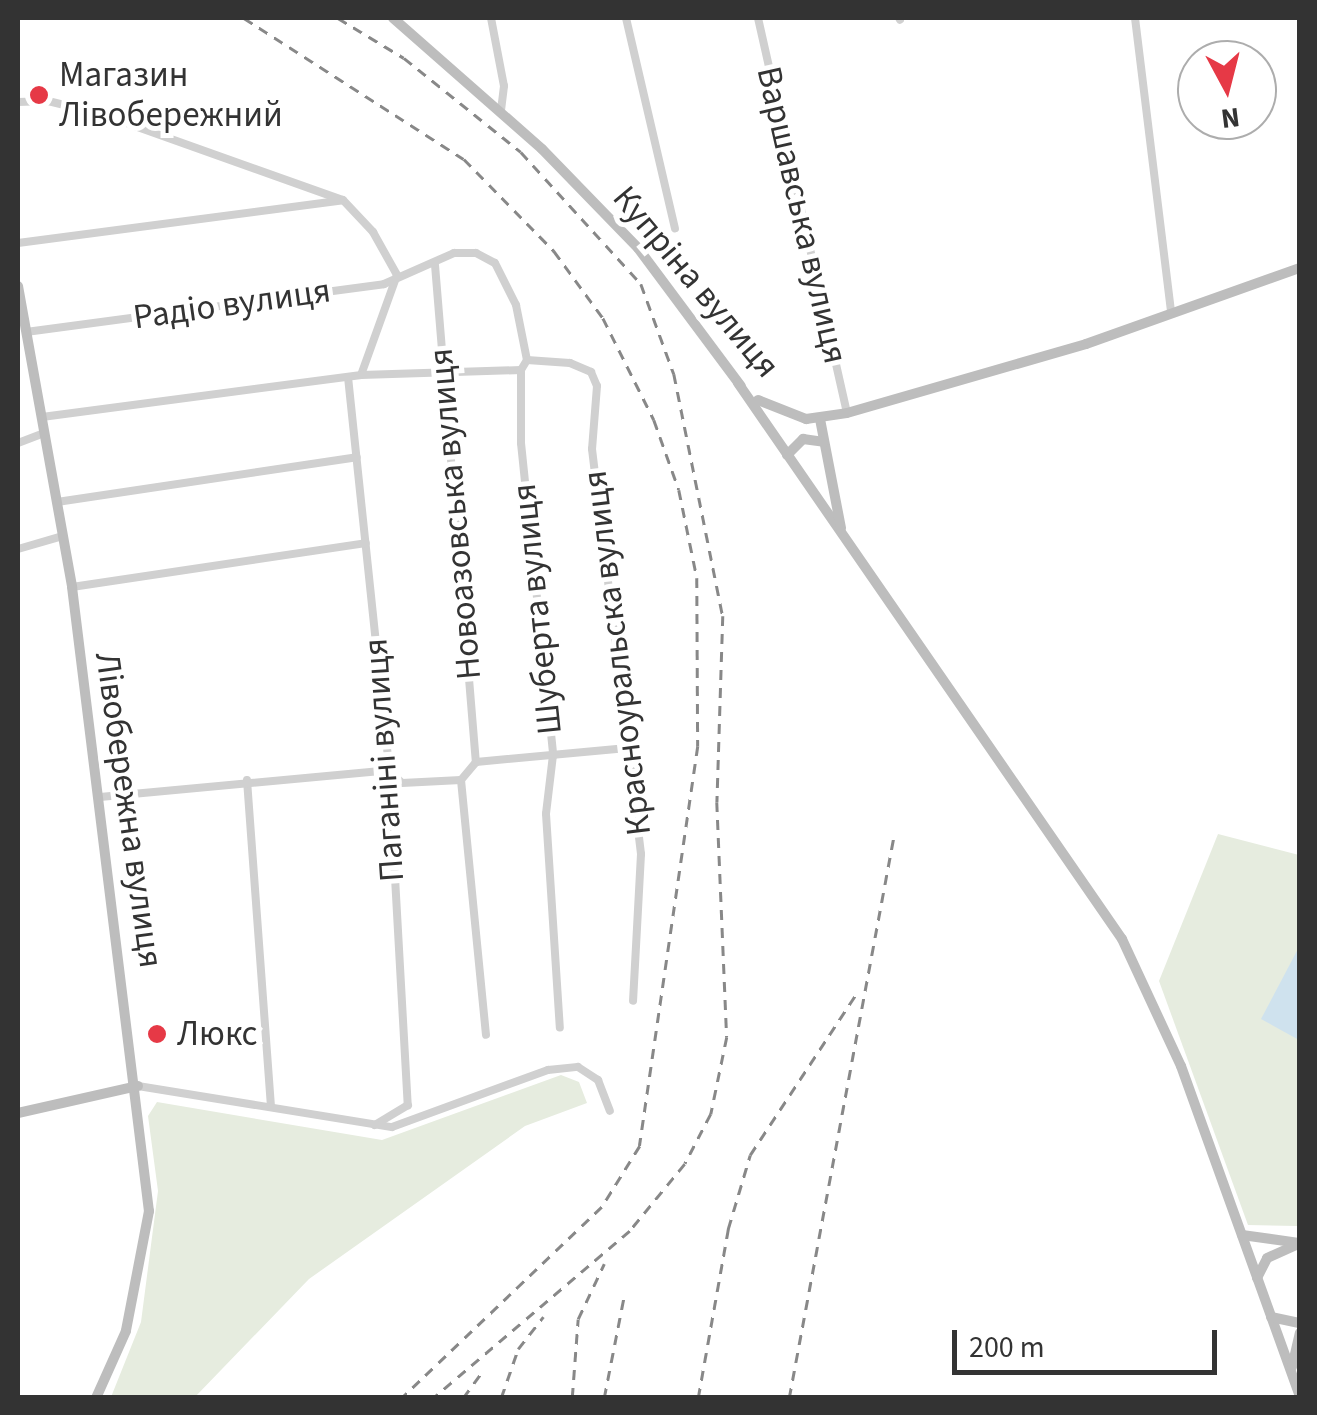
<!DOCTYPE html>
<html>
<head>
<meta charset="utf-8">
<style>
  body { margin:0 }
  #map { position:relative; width:1317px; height:1415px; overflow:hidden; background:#fff; font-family:"Source Sans 3",sans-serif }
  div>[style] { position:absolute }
  .green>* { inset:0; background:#e6ecdf }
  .water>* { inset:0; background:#cfe2ee }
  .street>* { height:8px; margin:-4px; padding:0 4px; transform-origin:4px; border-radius:4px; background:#d0d0d0 }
  .secondary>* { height:10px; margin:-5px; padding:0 5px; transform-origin:5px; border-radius:5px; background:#bdbdbd }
  .rail>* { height:2.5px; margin-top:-1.25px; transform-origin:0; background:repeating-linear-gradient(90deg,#888 0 10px,transparent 0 18px) }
  .dots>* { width:28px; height:28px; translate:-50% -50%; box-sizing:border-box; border:5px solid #fff; border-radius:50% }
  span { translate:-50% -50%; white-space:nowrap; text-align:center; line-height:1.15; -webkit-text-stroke:10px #fff; paint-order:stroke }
  .poi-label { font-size:35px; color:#333 }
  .left { translate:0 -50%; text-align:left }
  .street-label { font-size:35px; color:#333 }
  .frame { position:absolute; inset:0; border:20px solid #333; pointer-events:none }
  .north { position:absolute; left:1177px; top:40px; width:100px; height:100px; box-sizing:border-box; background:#fff; border:2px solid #adadad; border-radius:50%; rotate:173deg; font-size:28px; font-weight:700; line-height:40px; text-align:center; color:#333 }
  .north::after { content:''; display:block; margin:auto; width:35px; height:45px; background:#e63946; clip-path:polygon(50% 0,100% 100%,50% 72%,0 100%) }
  .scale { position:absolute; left:952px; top:1330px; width:265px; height:45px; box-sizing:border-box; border:5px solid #333; border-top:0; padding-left:12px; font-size:30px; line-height:35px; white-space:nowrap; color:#333; -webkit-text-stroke:8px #fff; paint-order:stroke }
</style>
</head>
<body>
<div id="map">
  <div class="green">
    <div style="clip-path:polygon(1218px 834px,1299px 855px,1297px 1226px,1248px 1225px,1159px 981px)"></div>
    <div style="clip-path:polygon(561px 1075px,579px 1082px,587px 1103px,525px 1126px,309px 1279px,195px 1397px,111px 1397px,141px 1322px,158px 1191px,148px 1116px,157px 1102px,382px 1140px)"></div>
  </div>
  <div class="water">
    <div style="clip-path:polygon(1299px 947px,1300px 1040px,1299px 1040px,1261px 1019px)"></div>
  </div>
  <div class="street">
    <div style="left:491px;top:18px;width:69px;rotate:79.2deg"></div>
    <div style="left:504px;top:86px;width:26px;rotate:97deg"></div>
    <div style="left:626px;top:18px;width:216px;rotate:76.9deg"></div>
    <div style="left:758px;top:18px;width:405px;rotate:77.3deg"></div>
    <div style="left:899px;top:18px;width:2px;rotate:63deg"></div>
    <div style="left:1135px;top:18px;width:295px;rotate:83deg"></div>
    <div style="left:18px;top:102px;width:30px;rotate:-2deg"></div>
    <div style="left:48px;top:101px;width:55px;rotate:13.8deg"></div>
    <div style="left:101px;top:114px;width:256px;rotate:19.6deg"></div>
    <div style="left:18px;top:243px;width:328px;rotate:-7.5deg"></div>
    <div style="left:343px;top:200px;width:44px;rotate:46.8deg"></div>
    <div style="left:373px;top:232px;width:49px;rotate:60.8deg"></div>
    <div style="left:397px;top:275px;width:106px;rotate:109.8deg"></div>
    <div style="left:435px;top:265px;width:499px;rotate:85.3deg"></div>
    <div style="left:26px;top:332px;width:361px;rotate:-7.6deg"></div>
    <div style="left:384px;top:284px;width:77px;rotate:-23.9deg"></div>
    <div style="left:454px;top:253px;width:22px"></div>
    <div style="left:476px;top:253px;width:21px;rotate:28deg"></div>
    <div style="left:495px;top:263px;width:47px;rotate:63.4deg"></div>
    <div style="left:516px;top:305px;width:56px;rotate:78.7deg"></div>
    <div style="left:527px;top:360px;width:12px;rotate:121deg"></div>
    <div style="left:521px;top:370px;width:73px;rotate:90deg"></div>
    <div style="left:521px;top:443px;width:314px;rotate:84.1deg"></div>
    <div style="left:553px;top:755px;width:59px;rotate:96.8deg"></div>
    <div style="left:546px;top:814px;width:214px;rotate:86.3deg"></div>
    <div style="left:527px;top:360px;width:43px;rotate:4deg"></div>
    <div style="left:570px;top:363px;width:23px;rotate:23deg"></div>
    <div style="left:591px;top:372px;width:15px;rotate:67deg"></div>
    <div style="left:597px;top:386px;width:63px;rotate:94.5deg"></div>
    <div style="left:592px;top:449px;width:408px;rotate:83.1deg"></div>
    <div style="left:641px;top:854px;width:147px;rotate:93.1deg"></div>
    <div style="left:348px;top:377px;width:395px;rotate:84deg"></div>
    <div style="left:389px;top:770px;width:336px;rotate:86.8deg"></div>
    <div style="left:408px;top:1105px;width:39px;rotate:149deg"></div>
    <div style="left:42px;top:417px;width:322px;rotate:-7.5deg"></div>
    <div style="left:361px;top:375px;width:160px;rotate:-1.8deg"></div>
    <div style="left:18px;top:443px;width:28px;rotate:-21deg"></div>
    <div style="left:57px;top:502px;width:303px;rotate:-8.5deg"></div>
    <div style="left:18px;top:549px;width:47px;rotate:-16.1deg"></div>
    <div style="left:72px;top:587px;width:297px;rotate:-8.5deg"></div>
    <div style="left:247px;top:780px;width:326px;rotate:85.8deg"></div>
    <div style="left:461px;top:780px;width:256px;rotate:84.4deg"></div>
    <div style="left:100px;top:797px;width:290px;rotate:-5.3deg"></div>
    <div style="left:389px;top:770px;width:18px;rotate:45deg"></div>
    <div style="left:402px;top:783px;width:59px;rotate:-2.9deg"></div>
    <div style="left:461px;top:780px;width:23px;rotate:-50deg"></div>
    <div style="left:476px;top:762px;width:152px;rotate:-5.3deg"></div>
    <div style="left:138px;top:1086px;width:257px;rotate:9.2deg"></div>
    <div style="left:392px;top:1127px;width:166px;rotate:-20.1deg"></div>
    <div style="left:548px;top:1070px;width:30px;rotate:-6deg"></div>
    <div style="left:578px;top:1067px;width:24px;rotate:33deg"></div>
    <div style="left:598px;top:1080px;width:33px;rotate:69deg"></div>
  </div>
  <div class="secondary">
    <div style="left:393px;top:18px;width:198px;rotate:41.3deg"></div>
    <div style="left:542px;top:149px;width:138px;rotate:45.9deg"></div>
    <div style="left:638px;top:248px;width:172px;rotate:53.3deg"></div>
    <div style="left:18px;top:286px;width:306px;rotate:79.8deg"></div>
    <div style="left:72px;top:587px;width:629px;rotate:82.97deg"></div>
    <div style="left:149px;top:1211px;width:122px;rotate:100.9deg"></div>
    <div style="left:126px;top:1331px;width:73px;rotate:114.1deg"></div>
    <div style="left:738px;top:383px;width:676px;rotate:55.37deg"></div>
    <div style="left:1122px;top:939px;width:140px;rotate:65.1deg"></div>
    <div style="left:1181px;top:1066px;width:351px;rotate:70.2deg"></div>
    <div style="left:758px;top:400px;width:52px;rotate:21.6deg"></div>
    <div style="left:806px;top:419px;width:41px;rotate:-8.3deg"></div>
    <div style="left:847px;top:413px;width:249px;rotate:-16.1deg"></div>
    <div style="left:1086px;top:344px;width:227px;rotate:-19.6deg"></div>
    <div style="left:820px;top:419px;width:111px;rotate:79.1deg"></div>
    <div style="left:787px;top:455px;width:23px;rotate:-45deg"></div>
    <div style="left:803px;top:439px;width:21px;rotate:8deg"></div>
    <div style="left:18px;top:1113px;width:123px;rotate:-12.7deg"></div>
    <div style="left:1242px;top:1235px;width:59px;rotate:7.9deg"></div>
    <div style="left:1257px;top:1278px;width:22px;rotate:-63deg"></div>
    <div style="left:1267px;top:1258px;width:35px;rotate:-24deg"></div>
    <div style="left:1271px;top:1317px;width:30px;rotate:12deg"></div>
    <div style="left:1292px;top:1367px;width:35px;rotate:-77deg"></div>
  </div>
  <div class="rail">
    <div style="left:244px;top:18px;width:261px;rotate:32.7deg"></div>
    <div style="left:464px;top:159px;width:129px;rotate:45.6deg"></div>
    <div style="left:554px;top:251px;width:83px;rotate:53.8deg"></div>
    <div style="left:603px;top:318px;width:114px;rotate:63.4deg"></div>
    <div style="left:654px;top:420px;width:74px;rotate:70.3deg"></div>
    <div style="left:679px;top:490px;width:90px;rotate:78.4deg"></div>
    <div style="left:697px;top:578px;width:168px;rotate:89.7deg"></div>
    <div style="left:698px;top:746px;width:404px;rotate:98.3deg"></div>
    <div style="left:640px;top:1146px;width:72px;rotate:121.9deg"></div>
    <div style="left:602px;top:1207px;width:277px;rotate:136.3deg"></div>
    <div style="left:338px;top:18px;width:77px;rotate:31.2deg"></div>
    <div style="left:404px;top:58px;width:150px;rotate:38.8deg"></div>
    <div style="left:521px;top:152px;width:178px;rotate:47.7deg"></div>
    <div style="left:641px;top:284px;width:96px;rotate:69.9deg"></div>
    <div style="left:674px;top:374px;width:247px;rotate:78.6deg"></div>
    <div style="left:723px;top:616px;width:186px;rotate:91.8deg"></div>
    <div style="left:717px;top:802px;width:235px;rotate:87.6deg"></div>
    <div style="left:727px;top:1037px;width:79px;rotate:101.7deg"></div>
    <div style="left:711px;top:1114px;width:56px;rotate:117.5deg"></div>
    <div style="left:685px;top:1164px;width:87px;rotate:129.4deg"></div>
    <div style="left:630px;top:1231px;width:257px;rotate:139.6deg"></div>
    <div style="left:463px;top:1398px;width:32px;rotate:-54deg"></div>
    <div style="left:501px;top:1398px;width:52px;rotate:-70.9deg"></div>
    <div style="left:518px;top:1349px;width:41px;rotate:-52deg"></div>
    <div style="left:572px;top:1398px;width:79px;rotate:-85.7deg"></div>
    <div style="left:578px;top:1319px;width:61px;rotate:-64.7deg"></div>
    <div style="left:604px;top:1398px;width:104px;rotate:-78.9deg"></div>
    <div style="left:698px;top:1398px;width:172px;rotate:-79.9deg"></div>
    <div style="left:728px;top:1229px;width:77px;rotate:-73.4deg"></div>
    <div style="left:750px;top:1155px;width:196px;rotate:-56.6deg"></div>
    <div style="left:789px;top:1398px;width:573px;rotate:-79.44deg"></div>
  </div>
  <div class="dots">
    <div style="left:39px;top:95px;background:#e63946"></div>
    <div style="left:157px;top:1034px;background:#e63946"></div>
  </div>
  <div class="poi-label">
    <span class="left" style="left:59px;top:95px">Магазин<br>Лівобережний</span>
    <span class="left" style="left:177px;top:1034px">Люкс</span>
  </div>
  <div class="street-label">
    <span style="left:802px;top:215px;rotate:77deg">Варшавська вулиця</span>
    <span style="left:696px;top:282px;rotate:50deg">Купріна вулиця</span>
    <span style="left:232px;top:304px;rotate:-8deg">Радіо вулиця</span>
    <span style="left:455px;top:514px;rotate:-95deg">Новоазовська вулиця</span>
    <span style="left:537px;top:609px;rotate:-96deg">Шуберта вулиця</span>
    <span style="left:617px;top:653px;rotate:-97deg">Красноуральска вулиця</span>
    <span style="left:384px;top:760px;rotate:-94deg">Паганіні вулиця</span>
    <span style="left:129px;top:810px;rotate:82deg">Лівобережна вулиця</span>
  </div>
  <div class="frame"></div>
  <div class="north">N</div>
  <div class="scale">200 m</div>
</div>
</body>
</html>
